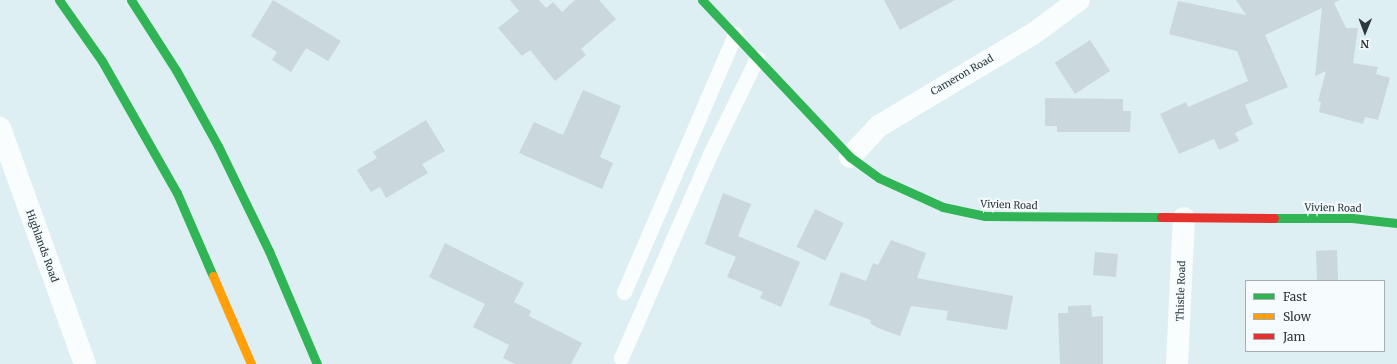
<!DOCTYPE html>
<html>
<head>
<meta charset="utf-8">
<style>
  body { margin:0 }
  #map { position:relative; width:1397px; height:364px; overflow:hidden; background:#deeff4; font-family:Merriweather,serif }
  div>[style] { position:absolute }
  .building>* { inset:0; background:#cad7db; transform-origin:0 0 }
  .lane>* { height:15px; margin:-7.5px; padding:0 7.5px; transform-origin:7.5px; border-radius:7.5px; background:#fafdfd }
  .street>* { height:22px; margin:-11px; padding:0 11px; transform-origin:11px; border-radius:11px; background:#fafdfd }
  .fast>* { height:9px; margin:-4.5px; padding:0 4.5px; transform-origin:4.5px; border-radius:4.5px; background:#30b455 }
  .slow>* { height:9px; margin:-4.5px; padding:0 4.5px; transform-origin:4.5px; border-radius:4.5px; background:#ff9f0a }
  .jam>* { height:9px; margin:-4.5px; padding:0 4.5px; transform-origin:4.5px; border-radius:4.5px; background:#e5322d }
  span { translate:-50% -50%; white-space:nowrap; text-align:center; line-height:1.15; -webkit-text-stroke:4px #f6fcfe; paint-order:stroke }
  .street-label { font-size:10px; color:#2c383c }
  .legend { position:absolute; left:1245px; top:280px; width:140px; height:72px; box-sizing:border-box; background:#f6fcfe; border:1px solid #a5aeb0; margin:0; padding:5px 7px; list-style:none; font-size:12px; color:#2c383c }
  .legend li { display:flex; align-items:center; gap:8px; height:20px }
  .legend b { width:20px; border:1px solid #a5aeb0 }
  .north { position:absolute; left:1345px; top:12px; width:40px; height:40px; -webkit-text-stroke:3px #f6fcfe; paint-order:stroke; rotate:181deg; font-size:11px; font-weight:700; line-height:16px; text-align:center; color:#2c383c }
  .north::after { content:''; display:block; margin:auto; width:14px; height:18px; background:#2c383c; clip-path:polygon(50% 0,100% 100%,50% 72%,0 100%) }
</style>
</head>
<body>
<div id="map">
  <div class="building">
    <div style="clip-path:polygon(273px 0,341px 41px,328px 61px,306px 48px,291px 72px,272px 60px,277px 52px,251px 36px)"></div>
    <div style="clip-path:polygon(510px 0,539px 0,546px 8px,553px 2px,562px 12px,575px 0,599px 0,616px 19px,581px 49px,586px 55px,555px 81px,530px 50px,522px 56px,498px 28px,519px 11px)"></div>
    <div style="clip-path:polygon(884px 0,955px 0,900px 30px)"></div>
    <div style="clip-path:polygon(1236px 0,1340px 0,1334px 3px,1346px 28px,1358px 28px,1353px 63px,1378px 67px,1376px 74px,1390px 78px,1378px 120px,1365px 117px,1363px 124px,1319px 112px,1321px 102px,1318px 101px,1326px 71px,1315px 76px,1322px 8px,1265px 35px,1288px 87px,1245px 105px,1253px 124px,1235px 133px,1239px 141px,1219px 150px,1214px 139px,1179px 154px,1160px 114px,1186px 102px,1188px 107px,1248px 81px,1237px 51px,1169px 34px,1178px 1px,1246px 15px)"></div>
    <div style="left:1090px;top:40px;width:37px;height:42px;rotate:57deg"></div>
    <div style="clip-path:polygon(583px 90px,621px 106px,600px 157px,613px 163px,602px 189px,519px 153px,534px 122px,563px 135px)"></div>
    <div style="clip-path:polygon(1045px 98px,1123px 99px,1123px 111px,1131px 111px,1130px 132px,1057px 132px,1057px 126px,1045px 126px)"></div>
    <div style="clip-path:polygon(426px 120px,445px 151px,422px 164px,428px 173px,386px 198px,380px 187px,371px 192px,357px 170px,377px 158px,373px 152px)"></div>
    <div style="clip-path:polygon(723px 193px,751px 204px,738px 236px,800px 262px,781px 307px,760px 298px,763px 292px,727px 277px,736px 257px,705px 244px)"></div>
    <div style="left:815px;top:209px;width:32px;height:42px;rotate:26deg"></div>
    <div style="clip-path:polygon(891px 240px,926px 253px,917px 278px,1013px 296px,1007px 330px,946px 320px,948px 311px,911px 306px,900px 336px,878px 328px,870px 323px,871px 320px,829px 305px,841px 272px,866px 281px,873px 263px,878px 265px)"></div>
    <div style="clip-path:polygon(445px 243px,524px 283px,514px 302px,531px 311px,529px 316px,582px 343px,571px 364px,515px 364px,503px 358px,509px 345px,473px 327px,485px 304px,429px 277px)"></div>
    <div style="left:1337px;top:250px;width:31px;height:21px;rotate:88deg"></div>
    <div style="left:1095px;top:252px;width:23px;height:23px;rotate:5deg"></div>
    <div style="clip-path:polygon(1091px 305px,1092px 317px,1103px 316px,1103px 364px,1060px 364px,1058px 313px,1068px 313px,1068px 306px)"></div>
  </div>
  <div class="lane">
    <div style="left:624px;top:292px;width:281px;rotate:-66.7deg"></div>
    <div style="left:621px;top:358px;width:223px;rotate:-66.4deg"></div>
    <div style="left:710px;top:154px;width:107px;rotate:-63.9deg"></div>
  </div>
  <div class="street">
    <div style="left:0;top:128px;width:251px;rotate:70.2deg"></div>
    <div style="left:850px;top:157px;width:42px;rotate:-46.9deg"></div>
    <div style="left:879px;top:126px;width:179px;rotate:-30.9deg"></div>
    <div style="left:1033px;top:34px;width:57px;rotate:-36.5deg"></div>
    <div style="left:1177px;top:364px;width:146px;rotate:-87.3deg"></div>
  </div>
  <div class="fast">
    <div style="left:59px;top:0;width:75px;rotate:54.8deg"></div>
    <div style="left:102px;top:61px;width:152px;rotate:60.4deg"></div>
    <div style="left:177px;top:193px;width:90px;rotate:66.6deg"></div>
    <div style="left:131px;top:0;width:83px;rotate:57.3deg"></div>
    <div style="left:176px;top:70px;width:87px;rotate:61.1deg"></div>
    <div style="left:218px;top:146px;width:117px;rotate:64.1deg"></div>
    <div style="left:269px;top:251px;width:123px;rotate:67deg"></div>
    <div style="left:702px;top:0;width:216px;rotate:46.7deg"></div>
    <div style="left:850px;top:157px;width:36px;rotate:36deg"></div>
    <div style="left:879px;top:178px;width:70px;rotate:24.4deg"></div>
    <div style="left:943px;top:207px;width:43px;rotate:12.1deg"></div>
    <div style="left:985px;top:216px;width:176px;rotate:0.3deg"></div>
    <div style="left:1274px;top:218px;width:78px"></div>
    <div style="left:1352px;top:218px;width:45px;rotate:6.3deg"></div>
  </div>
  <div class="slow">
    <div style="left:213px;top:276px;width:96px;rotate:66.6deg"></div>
  </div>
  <div class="jam">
    <div style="left:1161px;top:217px;width:113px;rotate:0.5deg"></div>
  </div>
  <div class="street-label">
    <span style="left:962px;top:75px;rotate:-30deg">Cameron Road</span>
    <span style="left:1009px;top:205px;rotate:2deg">Vivien Road</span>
    <span style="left:1333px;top:208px;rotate:1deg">Vivien Road</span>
    <span style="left:42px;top:246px;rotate:70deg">Highlands Road</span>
    <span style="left:1181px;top:291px;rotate:-88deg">Thistle Road</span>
  </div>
  <ul class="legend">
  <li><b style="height:5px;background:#30b455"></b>Fast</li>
  <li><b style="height:5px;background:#ff9f0a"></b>Slow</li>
  <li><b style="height:5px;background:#e5322d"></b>Jam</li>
  </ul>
  <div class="north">N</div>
</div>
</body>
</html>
